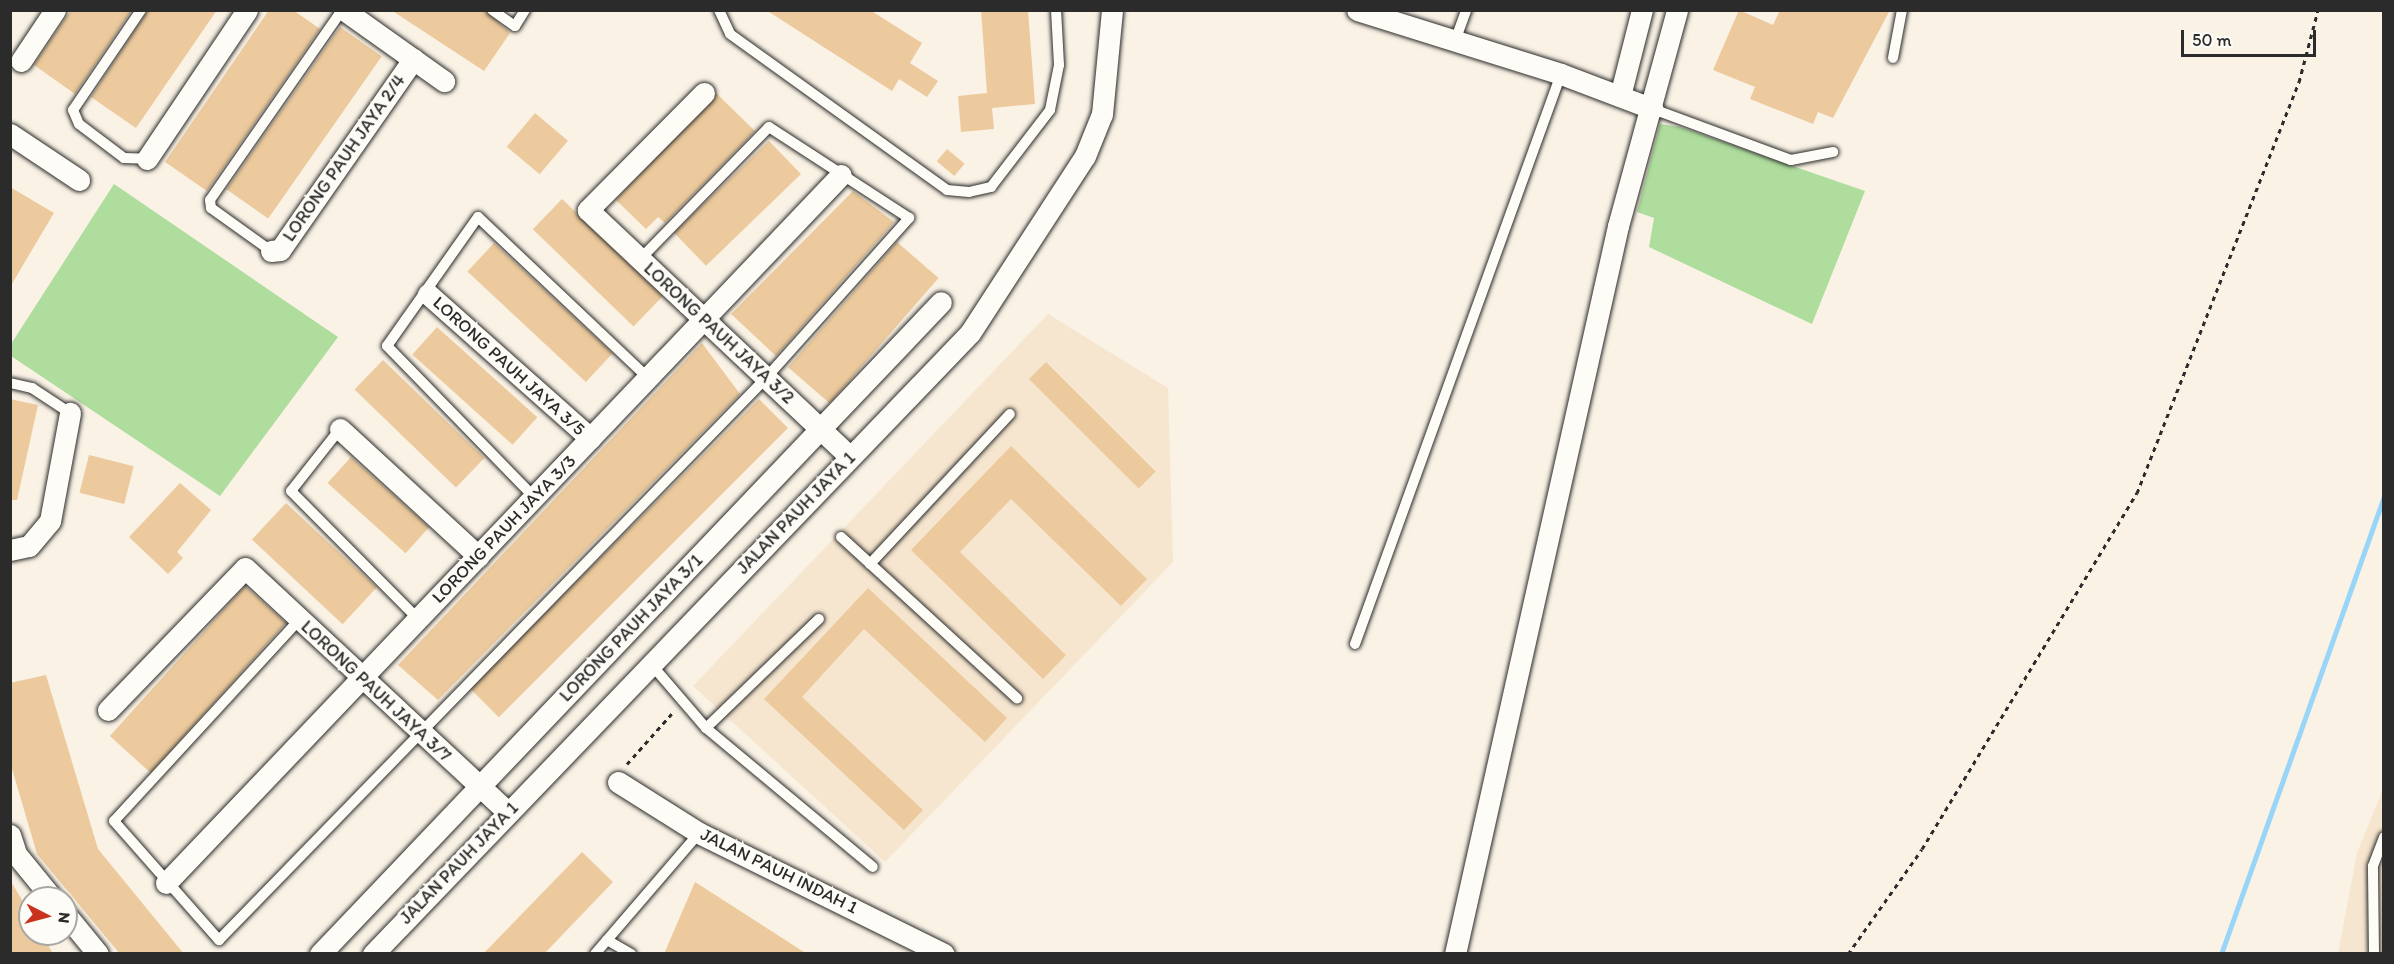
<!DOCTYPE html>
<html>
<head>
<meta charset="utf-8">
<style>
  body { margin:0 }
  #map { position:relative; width:2394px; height:964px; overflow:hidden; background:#faf2e5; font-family:Itim,sans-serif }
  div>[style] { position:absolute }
  .built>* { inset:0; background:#f6e6cf }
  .green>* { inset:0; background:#aedd9d }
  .stream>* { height:5px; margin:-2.5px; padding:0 2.5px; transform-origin:2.5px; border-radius:2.5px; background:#98d5f9 }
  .building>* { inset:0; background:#ecca9d; transform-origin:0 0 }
  .path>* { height:3px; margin-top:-1.5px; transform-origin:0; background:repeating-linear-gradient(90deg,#2b2b2b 0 4.5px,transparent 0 9px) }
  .roads { filter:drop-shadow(0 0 2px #2b2b2b) drop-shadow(0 0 2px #2b2b2b) }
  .lane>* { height:10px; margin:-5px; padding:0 5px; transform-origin:5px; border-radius:5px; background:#fdfcf7 }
  .street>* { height:21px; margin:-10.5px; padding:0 10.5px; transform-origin:10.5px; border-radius:10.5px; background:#fdfcf7 }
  span { translate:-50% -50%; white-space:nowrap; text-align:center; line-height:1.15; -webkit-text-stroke:6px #fdfcf7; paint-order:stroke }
  .street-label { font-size:18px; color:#2b2b2b }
  .frame { position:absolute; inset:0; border:12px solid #2b2b2b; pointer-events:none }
  .north { position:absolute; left:18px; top:886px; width:60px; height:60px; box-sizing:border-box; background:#fdfcf7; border:2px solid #a9a8a5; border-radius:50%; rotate:96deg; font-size:16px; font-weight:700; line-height:24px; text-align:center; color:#2b2b2b }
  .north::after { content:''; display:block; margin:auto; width:21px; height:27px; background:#c8321e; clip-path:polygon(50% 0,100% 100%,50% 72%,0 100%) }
  .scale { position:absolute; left:2181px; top:30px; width:135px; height:27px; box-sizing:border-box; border:3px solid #2b2b2b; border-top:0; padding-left:8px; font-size:18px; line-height:21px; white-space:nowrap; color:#2b2b2b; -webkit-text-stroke:4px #fdfcf7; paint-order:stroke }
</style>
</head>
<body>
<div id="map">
  <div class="built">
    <div style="clip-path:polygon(1048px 314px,1168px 388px,1173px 562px,885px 862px,693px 686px)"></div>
    <div style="clip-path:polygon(2383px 789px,2383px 953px,2338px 954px,2357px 853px)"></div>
  </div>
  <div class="green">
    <div style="clip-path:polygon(1660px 124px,1680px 127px,1865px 191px,1812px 324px,1649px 247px,1654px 218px,1637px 212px)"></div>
    <div style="clip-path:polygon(114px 184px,338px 337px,220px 496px,11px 356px,11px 344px)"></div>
  </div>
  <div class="stream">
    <div style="left:2221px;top:954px;width:487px;rotate:-70.4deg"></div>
  </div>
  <div class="building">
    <div style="clip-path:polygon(71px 10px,132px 10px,75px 94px,34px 65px)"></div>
    <div style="clip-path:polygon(148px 10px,217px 10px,136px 128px,91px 97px)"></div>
    <div style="clip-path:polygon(269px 10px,293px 10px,320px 29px,207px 191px,165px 162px)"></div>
    <div style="clip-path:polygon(391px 10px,485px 10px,510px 33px,484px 71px)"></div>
    <div style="clip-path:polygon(766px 10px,870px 10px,922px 43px,910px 63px,938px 81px,927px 97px,899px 79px,892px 91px)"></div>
    <div style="clip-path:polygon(981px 10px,1028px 10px,1035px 104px,992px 108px,994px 129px,961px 132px,958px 96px,987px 93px)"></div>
    <div style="clip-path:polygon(1739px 10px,1773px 25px,1780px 10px,1890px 10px,1833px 118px,1818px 112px,1813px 124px,1750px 99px,1755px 87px,1713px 70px)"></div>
    <div style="left:340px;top:27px;width:51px;height:198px;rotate:35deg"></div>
    <div style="clip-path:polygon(716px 93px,755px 131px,665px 223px,658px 217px,646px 229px,616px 200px)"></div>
    <div style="left:535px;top:113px;width:43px;height:44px;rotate:40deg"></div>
    <div style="left:769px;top:141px;width:46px;height:132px;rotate:46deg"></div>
    <div style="left:947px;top:149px;width:23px;height:16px;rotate:40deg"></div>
    <div style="clip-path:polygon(10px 187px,54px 213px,10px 287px)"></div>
    <div style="clip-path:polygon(853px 191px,894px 222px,776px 356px,731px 314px)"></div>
    <div style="left:562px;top:199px;width:140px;height:42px;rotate:44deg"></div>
    <div style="left:897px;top:242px;width:55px;height:166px;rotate:41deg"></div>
    <div style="left:494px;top:243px;width:162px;height:39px;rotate:43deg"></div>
    <div style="left:437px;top:327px;width:135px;height:37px;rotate:42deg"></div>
    <div style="clip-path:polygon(702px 343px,740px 394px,438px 700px,398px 665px)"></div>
    <div style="left:383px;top:360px;width:141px;height:41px;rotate:44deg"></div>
    <div style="left:1046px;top:362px;width:155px;height:24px;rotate:45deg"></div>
    <div style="clip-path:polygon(10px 399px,38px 405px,17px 500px,10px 500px)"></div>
    <div style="left:759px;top:399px;width:41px;height:409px;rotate:45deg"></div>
    <div style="clip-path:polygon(1011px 446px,1147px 579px,1121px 606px,1011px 499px,960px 552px,1066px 655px,1043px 679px,911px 550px)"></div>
    <div style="left:89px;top:455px;width:46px;height:39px;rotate:14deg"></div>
    <div style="left:351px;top:457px;width:105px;height:35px;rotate:42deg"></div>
    <div style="clip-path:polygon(180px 483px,211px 510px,177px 552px,183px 558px,168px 574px,129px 537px)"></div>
    <div style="left:286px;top:503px;width:124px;height:50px;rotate:43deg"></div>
    <div style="left:245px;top:586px;width:55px;height:202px;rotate:42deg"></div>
    <div style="clip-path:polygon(868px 588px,1007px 718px,985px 742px,864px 629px,802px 697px,923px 810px,904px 830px,764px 699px)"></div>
    <div style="clip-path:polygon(46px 675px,98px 849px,184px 954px,120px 954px,37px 854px,10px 762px,10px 683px)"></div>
    <div style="clip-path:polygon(582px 852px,613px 882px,544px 954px,483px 954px)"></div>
    <div style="clip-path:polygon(10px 880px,30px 913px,30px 934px,42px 934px,53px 954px,10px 954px)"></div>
    <div style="clip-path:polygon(695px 882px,807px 954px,664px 954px)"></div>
  </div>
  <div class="path">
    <div style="left:627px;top:764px;width:71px;rotate:-48.4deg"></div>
    <div style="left:1848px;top:954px;width:128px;rotate:-54.8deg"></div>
    <div style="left:1922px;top:849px;width:416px;rotate:-58.9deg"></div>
    <div style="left:2137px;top:493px;width:442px;rotate:-68.5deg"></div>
    <div style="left:2299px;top:82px;width:74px;rotate:-75.2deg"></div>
  </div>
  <div class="roads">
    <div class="lane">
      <div style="left:141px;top:10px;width:121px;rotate:124.2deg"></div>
      <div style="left:73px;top:110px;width:15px;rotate:67deg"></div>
      <div style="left:79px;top:124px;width:56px;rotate:37.1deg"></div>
      <div style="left:124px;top:158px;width:23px;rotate:2deg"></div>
      <div style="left:492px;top:10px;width:28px;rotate:35deg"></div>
      <div style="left:515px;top:26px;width:19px;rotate:-58deg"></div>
      <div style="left:719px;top:10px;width:26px;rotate:65deg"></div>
      <div style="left:730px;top:34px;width:267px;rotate:35.7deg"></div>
      <div style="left:947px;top:190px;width:22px;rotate:5deg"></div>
      <div style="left:969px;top:192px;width:23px;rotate:-13deg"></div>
      <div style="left:991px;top:187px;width:97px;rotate:-52.5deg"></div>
      <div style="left:1050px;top:110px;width:46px;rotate:-78.7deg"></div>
      <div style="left:1059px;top:65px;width:55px;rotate:-93.1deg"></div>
      <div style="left:1455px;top:41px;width:33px;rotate:-70deg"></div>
      <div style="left:1893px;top:58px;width:49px;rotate:-79.4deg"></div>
      <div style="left:1653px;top:109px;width:147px;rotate:20.3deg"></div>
      <div style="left:1791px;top:160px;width:43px;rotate:-10.8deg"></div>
      <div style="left:271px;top:251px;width:74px;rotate:-144.4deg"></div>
      <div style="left:211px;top:208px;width:8px;rotate:-97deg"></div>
      <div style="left:210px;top:200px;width:231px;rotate:-55.2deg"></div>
      <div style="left:10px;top:383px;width:23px;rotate:13deg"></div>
      <div style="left:32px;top:388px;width:45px;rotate:33.3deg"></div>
      <div style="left:340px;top:429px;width:79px;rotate:128.3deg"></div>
      <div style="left:291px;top:491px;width:180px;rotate:45.2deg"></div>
      <div style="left:534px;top:497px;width:211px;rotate:-134.2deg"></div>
      <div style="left:387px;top:346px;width:158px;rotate:-54.8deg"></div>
      <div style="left:478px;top:217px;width:234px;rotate:43.4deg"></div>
      <div style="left:841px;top:537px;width:239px;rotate:42.5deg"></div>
      <div style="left:870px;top:564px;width:205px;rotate:-47deg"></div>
      <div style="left:299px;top:620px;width:273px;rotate:132.6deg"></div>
      <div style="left:114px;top:821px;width:159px;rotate:48.6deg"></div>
      <div style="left:219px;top:940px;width:784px;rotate:-45.77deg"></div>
      <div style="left:766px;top:378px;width:215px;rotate:-48.2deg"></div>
      <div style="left:909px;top:218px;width:167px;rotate:-147deg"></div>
      <div style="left:769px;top:127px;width:185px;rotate:134.3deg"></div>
      <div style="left:1355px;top:644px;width:606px;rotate:-70.13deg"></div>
      <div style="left:651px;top:664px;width:84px;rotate:49.3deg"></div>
      <div style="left:706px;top:728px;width:217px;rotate:39.8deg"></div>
      <div style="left:706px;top:728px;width:157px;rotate:-44deg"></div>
      <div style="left:607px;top:940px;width:28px;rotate:30deg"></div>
      <div style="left:595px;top:954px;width:160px;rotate:-49.3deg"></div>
      <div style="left:2374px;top:954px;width:88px;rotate:-90.7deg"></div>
      <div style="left:2373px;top:866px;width:31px;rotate:-69deg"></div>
    </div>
    <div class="street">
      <div style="left:344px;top:10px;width:123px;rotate:35.4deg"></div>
      <div style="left:1357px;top:10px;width:214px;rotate:17.4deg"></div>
      <div style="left:1561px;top:74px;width:98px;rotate:20.8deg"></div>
      <div style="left:21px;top:61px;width:61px;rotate:-56.3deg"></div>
      <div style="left:704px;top:93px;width:165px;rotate:134.8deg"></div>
      <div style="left:588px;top:210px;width:360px;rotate:43.3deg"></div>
      <div style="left:1620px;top:96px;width:89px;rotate:-75.7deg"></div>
      <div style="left:10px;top:134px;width:83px;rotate:33.7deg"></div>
      <div style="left:147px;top:159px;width:179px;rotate:-56.1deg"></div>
      <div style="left:271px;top:251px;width:9px;rotate:-6deg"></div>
      <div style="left:280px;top:250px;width:233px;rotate:-55.1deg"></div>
      <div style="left:428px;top:294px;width:217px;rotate:41.6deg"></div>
      <div style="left:340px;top:429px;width:188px;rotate:42.6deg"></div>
      <div style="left:10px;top:550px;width:19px;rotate:-12deg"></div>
      <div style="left:29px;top:546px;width:33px;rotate:-50deg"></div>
      <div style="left:50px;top:521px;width:110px;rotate:-79.5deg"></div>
      <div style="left:108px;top:710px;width:197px;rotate:-46deg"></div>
      <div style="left:245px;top:568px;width:359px;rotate:42.9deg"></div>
      <div style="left:618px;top:782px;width:96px;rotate:32.2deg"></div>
      <div style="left:699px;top:833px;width:273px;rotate:26.3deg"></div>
      <div style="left:10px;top:835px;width:20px;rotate:72deg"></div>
      <div style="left:16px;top:854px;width:57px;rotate:50.7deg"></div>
      <div style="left:166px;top:883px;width:978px;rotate:-46.37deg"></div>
      <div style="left:66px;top:915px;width:50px;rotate:50.6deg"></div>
      <div style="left:320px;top:954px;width:900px;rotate:-46.39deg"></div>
      <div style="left:373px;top:954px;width:861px;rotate:-46.13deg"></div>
      <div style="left:970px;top:333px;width:211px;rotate:-57deg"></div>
      <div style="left:1085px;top:156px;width:45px;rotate:-68deg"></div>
      <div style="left:1102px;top:114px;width:104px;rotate:-84.5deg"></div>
      <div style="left:1455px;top:954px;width:746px;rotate:-77.38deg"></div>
      <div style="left:1618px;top:226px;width:224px;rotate:-74.7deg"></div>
    </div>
  </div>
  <div class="street-label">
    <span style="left:344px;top:158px;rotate:-55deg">LORONG PAUH JAYA 2/4</span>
    <span style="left:719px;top:333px;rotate:43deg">LORONG PAUH JAYA 3/2</span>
    <span style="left:509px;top:366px;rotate:42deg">LORONG PAUH JAYA 3/5</span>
    <span style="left:796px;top:513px;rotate:-46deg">JALAN PAUH JAYA 1</span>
    <span style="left:504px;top:529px;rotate:-46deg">LORONG PAUH JAYA 3/3</span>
    <span style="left:631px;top:628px;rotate:-46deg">LORONG PAUH JAYA 3/1</span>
    <span style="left:376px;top:691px;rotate:43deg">LORONG PAUH JAYA 3/7</span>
    <span style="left:459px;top:863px;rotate:-46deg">JALAN PAUH JAYA 1</span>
    <span style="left:779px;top:871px;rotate:26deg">JALAN PAUH INDAH 1</span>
  </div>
  <div class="frame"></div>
  <div class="north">N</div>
  <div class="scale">50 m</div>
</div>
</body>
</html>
